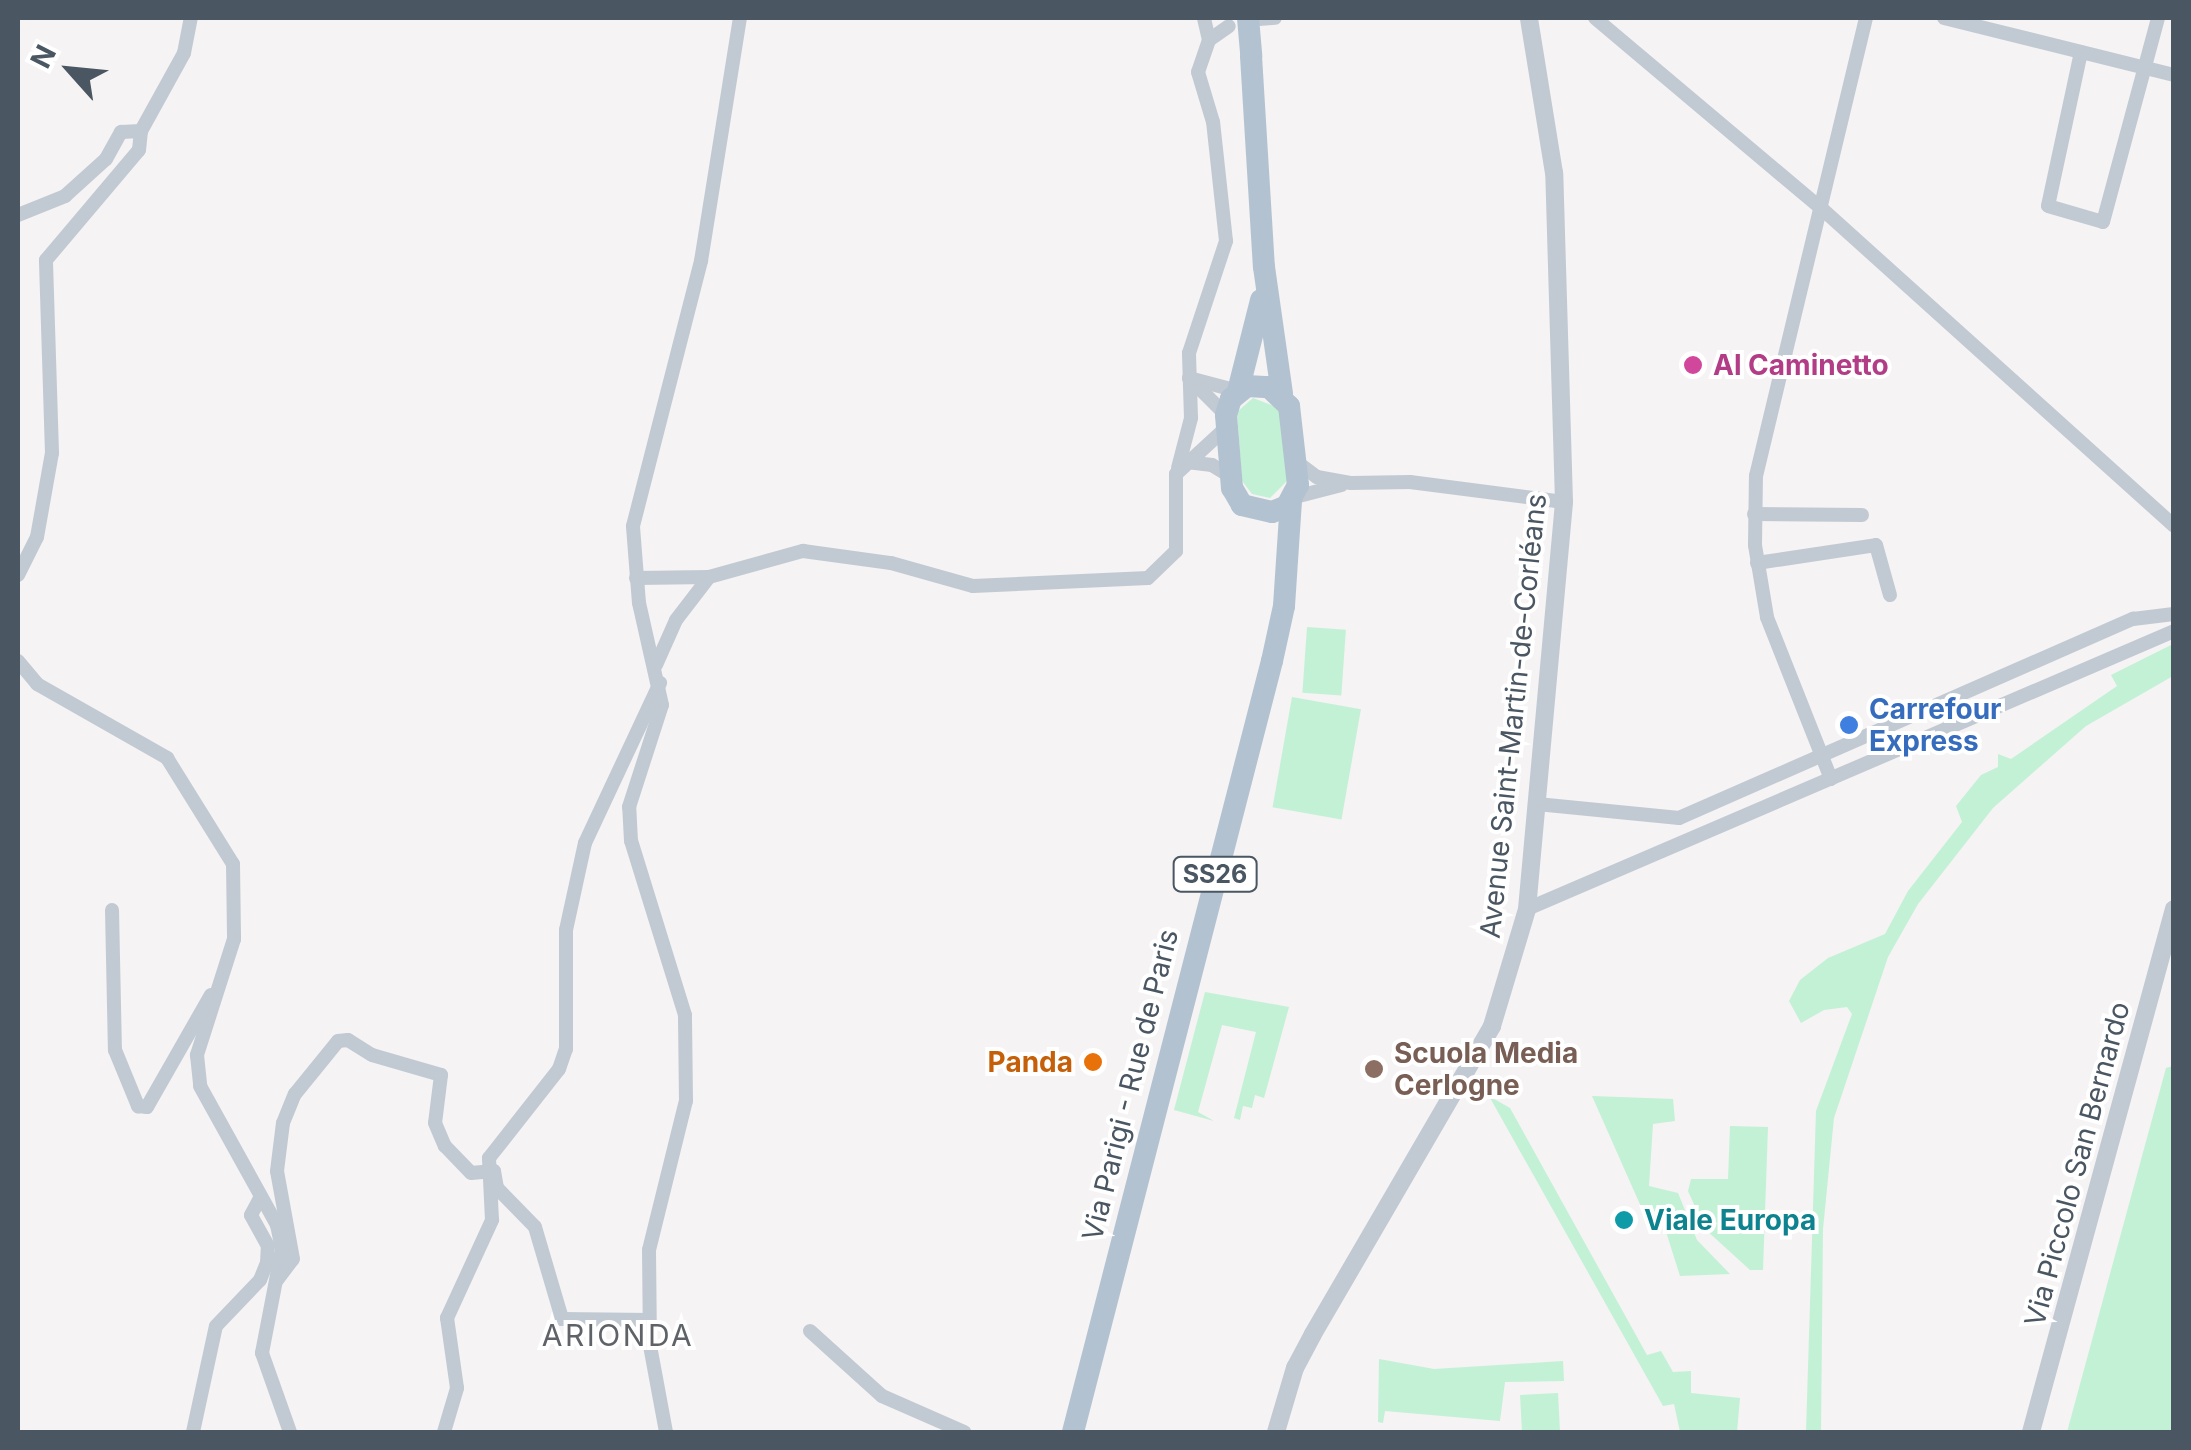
<!DOCTYPE html>
<html>
<head>
<meta charset="utf-8">
<style>
  body { margin:0 }
  #map { position:relative; width:2191px; height:1450px; overflow:hidden; background:#f5f3f3; font-family:Inter,sans-serif }
  div>[style] { position:absolute }
  .green>* { inset:0; background:#c3f1d5; transform-origin:0 0 }
  .minor>* { height:14px; margin:-7px; padding:0 7px; transform-origin:7px; border-radius:7px; background:#c1cad2 }
  .tertiary>* { height:18px; margin:-9px; padding:0 9px; transform-origin:9px; border-radius:9px; background:#c1cad2 }
  .primary>* { height:22px; margin:-11px; padding:0 11px; transform-origin:11px; border-radius:11px; background:#b3c2d1 }
  .primary-bridge>* { height:22px; margin:-11px; padding:0 11px; transform-origin:11px; border-radius:11px; background:#b3c2d1 }
  .dots>* { width:28px; height:28px; translate:-50% -50%; box-sizing:border-box; border:5px solid #fff; border-radius:50% }
  span { translate:-50% -50%; white-space:nowrap; text-align:center; line-height:1.15; -webkit-text-stroke:8px #fff; paint-order:stroke }
  .shield-label span { padding:2px 8px; background:#fff; border:2px solid; border-radius:8px; -webkit-text-stroke-width:0 }
  .shield-label { font-size:25px; color:#4a5661; font-weight:700 }
  .hotel-label { font-size:28px; color:#b23c85; font-weight:700 }
  .left { translate:0 -50%; text-align:left }
  .shop-label { font-size:28px; color:#366cbe; font-weight:700 }
  .street-label { font-size:28px; color:#4a5661 }
  .education-label { font-size:28px; color:#785e54; font-weight:700 }
  .food-label { font-size:28px; color:#c56008; font-weight:700 }
  .right { translate:-100% -50%; text-align:right }
  .culture-label { font-size:28px; color:#0d838f; font-weight:700 }
  .neighbourhood-label { font-size:30px; color:#5f6368; letter-spacing:2.5px }
  .frame { position:absolute; inset:0; border:20px solid #4a5661; pointer-events:none }
  .north { position:absolute; left:20px; top:20px; width:100px; height:100px; -webkit-text-stroke:8px #fff; paint-order:stroke; rotate:297deg; font-size:28px; font-weight:700; line-height:40px; text-align:center; color:#4a5661 }
  .north::after { content:''; display:block; margin:auto; width:35px; height:45px; background:#4a5661; clip-path:polygon(50% 0,100% 100%,50% 72%,0 100%) }
</style>
</head>
<body>
<div id="map">
  <div class="green">
    <div style="clip-path:polygon(1253px 398px,1279px 408px,1288px 480px,1270px 498px,1252px 494px,1242px 481px,1237px 412px)"></div>
    <div style="left:1307px;top:627px;width:39px;height:66px;rotate:4deg"></div>
    <div style="clip-path:polygon(2173px 644px,2173px 676px,2086px 726px,1993px 808px,1918px 904px,1888px 957px,1834px 1118px,1823px 1229px,1821px 1432px,1806px 1432px,1816px 1111px,1852px 1014px,1847px 1007px,1824px 1010px,1801px 1023px,1789px 1001px,1800px 980px,1828px 958px,1885px 934px,1908px 891px,1962px 822px,1956px 806px,1981px 775px,1998px 767px,1998px 754px,2011px 759px,2117px 686px,2111px 675px)"></div>
    <div style="left:1292px;top:697px;width:70px;height:112px;rotate:10deg"></div>
    <div style="clip-path:polygon(1205px 992px,1289px 1007px,1264px 1098px,1255px 1095px,1252px 1108px,1243px 1106px,1240px 1120px,1234px 1118px,1256px 1032px,1222px 1025px,1198px 1112px,1214px 1121px,1174px 1110px)"></div>
    <div style="clip-path:polygon(2173px 1066px,2173px 1432px,2067px 1432px,2166px 1068px)"></div>
    <div style="clip-path:polygon(1489px 1096px,1510px 1108px,1647px 1355px,1661px 1351px,1673px 1372px,1691px 1371px,1691px 1393px,1740px 1398px,1737px 1432px,1680px 1432px,1674px 1404px,1663px 1406px)"></div>
    <div style="clip-path:polygon(1592px 1096px,1673px 1099px,1675px 1121px,1653px 1124px,1649px 1186px,1678px 1193px,1697px 1240px,1730px 1274px,1680px 1276px,1662px 1219px,1646px 1218px)"></div>
    <div style="clip-path:polygon(1730px 1126px,1768px 1127px,1763px 1270px,1750px 1270px,1705px 1229px,1688px 1191px,1691px 1179px,1728px 1179px)"></div>
    <div style="clip-path:polygon(1379px 1359px,1434px 1369px,1563px 1361px,1564px 1381px,1505px 1382px,1500px 1421px,1385px 1411px,1383px 1423px,1378px 1422px)"></div>
    <div style="left:1558px;top:1393px;width:39px;height:38px;rotate:87deg"></div>
  </div>
  <div class="minor">
    <div style="left:1595px;top:18px;width:295px;rotate:40.1deg"></div>
    <div style="left:1821px;top:208px;width:475px;rotate:42deg"></div>
    <div style="left:1944px;top:18px;width:237px;rotate:13.9deg"></div>
    <div style="left:1259px;top:19px;width:16px;rotate:-4deg"></div>
    <div style="left:1209px;top:40px;width:24px;rotate:-35deg"></div>
    <div style="left:2081px;top:52px;width:157px;rotate:102.1deg"></div>
    <div style="left:2048px;top:206px;width:57px;rotate:16.2deg"></div>
    <div style="left:2103px;top:222px;width:211px;rotate:-74.9deg"></div>
    <div style="left:18px;top:215px;width:51px;rotate:-22deg"></div>
    <div style="left:65px;top:196px;width:55px;rotate:-42.1deg"></div>
    <div style="left:106px;top:159px;width:31px;rotate:-61deg"></div>
    <div style="left:121px;top:132px;width:20px;rotate:-3deg"></div>
    <div style="left:1189px;top:378px;width:52px;rotate:45deg"></div>
    <div style="left:1189px;top:378px;width:51px;rotate:14.9deg"></div>
    <div style="left:1187px;top:462px;width:25px;rotate:7deg"></div>
    <div style="left:1212px;top:465px;width:22px;rotate:32deg"></div>
    <div style="left:1297px;top:462px;width:25px;rotate:37deg"></div>
    <div style="left:1317px;top:477px;width:35px;rotate:10deg"></div>
    <div style="left:1351px;top:483px;width:59px;rotate:-1deg"></div>
    <div style="left:1410px;top:482px;width:155px;rotate:7.4deg"></div>
    <div style="left:1178px;top:468px;width:52px;rotate:-75.4deg"></div>
    <div style="left:1191px;top:418px;width:65px;rotate:-91.8deg"></div>
    <div style="left:1189px;top:353px;width:118px;rotate:-71.7deg"></div>
    <div style="left:1226px;top:241px;width:120px;rotate:-96.2deg"></div>
    <div style="left:1213px;top:122px;width:52px;rotate:-106.7deg"></div>
    <div style="left:1198px;top:72px;width:34px;rotate:-71deg"></div>
    <div style="left:1209px;top:40px;width:23px;rotate:-103deg"></div>
    <div style="left:1295px;top:497px;width:48px;rotate:-14.6deg"></div>
    <div style="left:1754px;top:514px;width:108px;rotate:0.5deg"></div>
    <div style="left:1757px;top:563px;width:120px;rotate:-8.6deg"></div>
    <div style="left:1876px;top:545px;width:52px;rotate:74.4deg"></div>
    <div style="left:18px;top:575px;width:42px;rotate:-63.4deg"></div>
    <div style="left:37px;top:537px;width:85px;rotate:-79.9deg"></div>
    <div style="left:52px;top:453px;width:193px;rotate:-91.8deg"></div>
    <div style="left:46px;top:260px;width:144px;rotate:-49.8deg"></div>
    <div style="left:139px;top:150px;width:19px;rotate:-84deg"></div>
    <div style="left:141px;top:131px;width:89px;rotate:-61.1deg"></div>
    <div style="left:184px;top:53px;width:36px;rotate:-79deg"></div>
    <div style="left:636px;top:578px;width:73px;rotate:-0.8deg"></div>
    <div style="left:709px;top:577px;width:98px;rotate:-15.5deg"></div>
    <div style="left:803px;top:551px;width:89px;rotate:7.8deg"></div>
    <div style="left:891px;top:563px;width:85px;rotate:15.7deg"></div>
    <div style="left:973px;top:586px;width:175px;rotate:-2.6deg"></div>
    <div style="left:1148px;top:578px;width:39px;rotate:-44deg"></div>
    <div style="left:1176px;top:551px;width:77px;rotate:-90deg"></div>
    <div style="left:1176px;top:474px;width:69px;rotate:-42.7deg"></div>
    <div style="left:18px;top:661px;width:30px;rotate:50deg"></div>
    <div style="left:37px;top:684px;width:150px;rotate:29.6deg"></div>
    <div style="left:167px;top:758px;width:125px;rotate:58.1deg"></div>
    <div style="left:233px;top:864px;width:75px;rotate:89.2deg"></div>
    <div style="left:234px;top:939px;width:122px;rotate:107.7deg"></div>
    <div style="left:197px;top:1055px;width:31px;rotate:84deg"></div>
    <div style="left:200px;top:1086px;width:159px;rotate:61deg"></div>
    <div style="left:277px;top:1225px;width:25px;rotate:78deg"></div>
    <div style="left:282px;top:1249px;width:106px;rotate:100.9deg"></div>
    <div style="left:262px;top:1353px;width:84px;rotate:70.5deg"></div>
    <div style="left:656px;top:665px;width:49px;rotate:-66deg"></div>
    <div style="left:676px;top:620px;width:54px;rotate:-52.5deg"></div>
    <div style="left:1831px;top:779px;width:174px;rotate:-111.6deg"></div>
    <div style="left:1767px;top:617px;width:73px;rotate:-99.5deg"></div>
    <div style="left:1755px;top:545px;width:69px;rotate:-89.2deg"></div>
    <div style="left:1756px;top:476px;width:471px;rotate:-76.5deg"></div>
    <div style="left:1537px;top:804px;width:143px;rotate:5.6deg"></div>
    <div style="left:1679px;top:818px;width:496px;rotate:-23.7deg"></div>
    <div style="left:2133px;top:619px;width:41px;rotate:-7deg"></div>
    <div style="left:1527px;top:909px;width:704px;rotate:-23.25deg"></div>
    <div style="left:112px;top:910px;width:140px;rotate:88.8deg"></div>
    <div style="left:115px;top:1050px;width:61px;rotate:67.7deg"></div>
    <div style="left:138px;top:1106px;width:9px;rotate:6deg"></div>
    <div style="left:147px;top:1107px;width:129px;rotate:-60.3deg"></div>
    <div style="left:277px;top:1280px;width:26px;rotate:-53deg"></div>
    <div style="left:293px;top:1259px;width:89px;rotate:-100.3deg"></div>
    <div style="left:277px;top:1171px;width:48px;rotate:-82.9deg"></div>
    <div style="left:283px;top:1123px;width:31px;rotate:-68deg"></div>
    <div style="left:295px;top:1094px;width:68px;rotate:-50.9deg"></div>
    <div style="left:338px;top:1041px;width:10px;rotate:-6deg"></div>
    <div style="left:348px;top:1040px;width:28px;rotate:32deg"></div>
    <div style="left:372px;top:1055px;width:72px;rotate:16.2deg"></div>
    <div style="left:441px;top:1075px;width:48px;rotate:97.1deg"></div>
    <div style="left:435px;top:1123px;width:25px;rotate:67deg"></div>
    <div style="left:445px;top:1146px;width:37px;rotate:46deg"></div>
    <div style="left:471px;top:1173px;width:23px;rotate:-5deg"></div>
    <div style="left:494px;top:1171px;width:17px;rotate:80deg"></div>
    <div style="left:497px;top:1188px;width:54px;rotate:45.7deg"></div>
    <div style="left:535px;top:1227px;width:96px;rotate:73.6deg"></div>
    <div style="left:562px;top:1319px;width:87px;rotate:0.7deg"></div>
    <div style="left:810px;top:1331px;width:97px;rotate:42.1deg"></div>
    <div style="left:882px;top:1396px;width:90px;rotate:23.7deg"></div>
    <div style="left:193px;top:1432px;width:108px;rotate:-77.8deg"></div>
    <div style="left:216px;top:1326px;width:64px;rotate:-46.3deg"></div>
    <div style="left:260px;top:1280px;width:18px;rotate:-68deg"></div>
    <div style="left:267px;top:1263px;width:17px;rotate:-87deg"></div>
    <div style="left:268px;top:1246px;width:35px;rotate:-119deg"></div>
    <div style="left:251px;top:1215px;width:19px;rotate:-62deg"></div>
    <div style="left:444px;top:1432px;width:46px;rotate:-73.5deg"></div>
    <div style="left:457px;top:1388px;width:71px;rotate:-98.1deg"></div>
    <div style="left:447px;top:1318px;width:108px;rotate:-65.3deg"></div>
    <div style="left:492px;top:1220px;width:62px;rotate:-92.8deg"></div>
    <div style="left:489px;top:1158px;width:113px;rotate:-51.8deg"></div>
    <div style="left:559px;top:1069px;width:21px;rotate:-71deg"></div>
    <div style="left:566px;top:1049px;width:119px;rotate:-90deg"></div>
    <div style="left:566px;top:930px;width:89px;rotate:-77.7deg"></div>
    <div style="left:585px;top:843px;width:177px;rotate:-64.9deg"></div>
    <div style="left:666px;top:1432px;width:87px;rotate:-100.5deg"></div>
    <div style="left:650px;top:1346px;width:96px;rotate:-90.6deg"></div>
    <div style="left:649px;top:1250px;width:154px;rotate:-76.1deg"></div>
    <div style="left:686px;top:1101px;width:86px;rotate:-90.7deg"></div>
    <div style="left:685px;top:1015px;width:182px;rotate:-107.2deg"></div>
    <div style="left:631px;top:841px;width:34px;rotate:-93deg"></div>
    <div style="left:629px;top:807px;width:107px;rotate:-72.1deg"></div>
    <div style="left:662px;top:705px;width:105px;rotate:-102.7deg"></div>
    <div style="left:639px;top:603px;width:77px;rotate:-94.5deg"></div>
    <div style="left:633px;top:526px;width:274px;rotate:-75.6deg"></div>
    <div style="left:701px;top:261px;width:246px;rotate:-80.9deg"></div>
  </div>
  <div class="tertiary">
    <div style="left:1276px;top:1432px;width:67px;rotate:-73.5deg"></div>
    <div style="left:1295px;top:1368px;width:38px;rotate:-62deg"></div>
    <div style="left:1313px;top:1334px;width:356px;rotate:-59.8deg"></div>
    <div style="left:1492px;top:1026px;width:122px;rotate:-73.3deg"></div>
    <div style="left:1527px;top:909px;width:409px;rotate:-84.8deg"></div>
    <div style="left:1564px;top:502px;width:329px;rotate:-91.7deg"></div>
    <div style="left:1554px;top:173px;width:157px;rotate:-99.2deg"></div>
    <div style="left:2031px;top:1432px;width:542px;rotate:-74.71deg"></div>
  </div>
  <div class="primary">
    <div style="left:1251px;top:56px;width:211px;rotate:86.5deg"></div>
    <div style="left:1264px;top:267px;width:128px;rotate:81.9deg"></div>
    <div style="left:1247px;top:386px;width:22px;rotate:3deg"></div>
    <div style="left:1269px;top:387px;width:28px;rotate:44deg"></div>
    <div style="left:1289px;top:406px;width:80px;rotate:83.5deg"></div>
    <div style="left:1298px;top:485px;width:24px;rotate:118deg"></div>
    <div style="left:1287px;top:506px;width:16px;rotate:158deg"></div>
    <div style="left:1272px;top:512px;width:31px;rotate:-167deg"></div>
    <div style="left:1242px;top:505px;width:20px;rotate:-120deg"></div>
    <div style="left:1232px;top:488px;width:73px;rotate:-94.7deg"></div>
    <div style="left:1226px;top:415px;width:17px;rotate:-73deg"></div>
    <div style="left:1231px;top:399px;width:21px;rotate:-39deg"></div>
    <div style="left:1238px;top:391px;width:94px;rotate:-75.8deg"></div>
    <div style="left:1073px;top:1432px;width:796px;rotate:-75.53deg"></div>
    <div style="left:1272px;top:661px;width:56px;rotate:-77.7deg"></div>
    <div style="left:1284px;top:606px;width:105px;rotate:-86.2deg"></div>
  </div>
  <div class="primary-bridge">
    <div style="left:1248px;top:18px;width:38px;rotate:85deg"></div>
  </div>
  <div class="dots">
    <div style="left:1693px;top:365px;background:#d1479c"></div>
    <div style="left:1849px;top:725px;background:#3f7fe0"></div>
    <div style="left:1093px;top:1062px;background:#e8710a"></div>
    <div style="left:1374px;top:1069px;background:#8d6e63"></div>
    <div style="left:1624px;top:1220px;background:#0f9aa8"></div>
  </div>
  <div class="shield-label">
    <span style="left:1215px;top:874px">SS26</span>
  </div>
  <div class="hotel-label">
    <span class="left" style="left:1713px;top:365px">Al Caminetto</span>
  </div>
  <div class="shop-label">
    <span class="left" style="left:1869px;top:725px">Carrefour<br>Express</span>
  </div>
  <div class="street-label">
    <span style="left:1513px;top:716px;rotate:-84deg">Avenue Saint-Martin-de-Corléans</span>
    <span style="left:1130px;top:1085px;rotate:-76deg">Via Parigi - Rue de Paris</span>
    <span style="left:2077px;top:1164px;rotate:-75deg">Via Piccolo San Bernardo</span>
  </div>
  <div class="education-label">
    <span class="left" style="left:1394px;top:1069px">Scuola Media<br>Cerlogne</span>
  </div>
  <div class="food-label">
    <span class="right" style="left:1073px;top:1062px">Panda</span>
  </div>
  <div class="culture-label">
    <span class="left" style="left:1644px;top:1220px">Viale Europa</span>
  </div>
  <div class="neighbourhood-label">
    <span style="left:618px;top:1335px">ARIONDA</span>
  </div>
  <div class="frame"></div>
  <div class="north">N</div>
</div>
</body>
</html>
